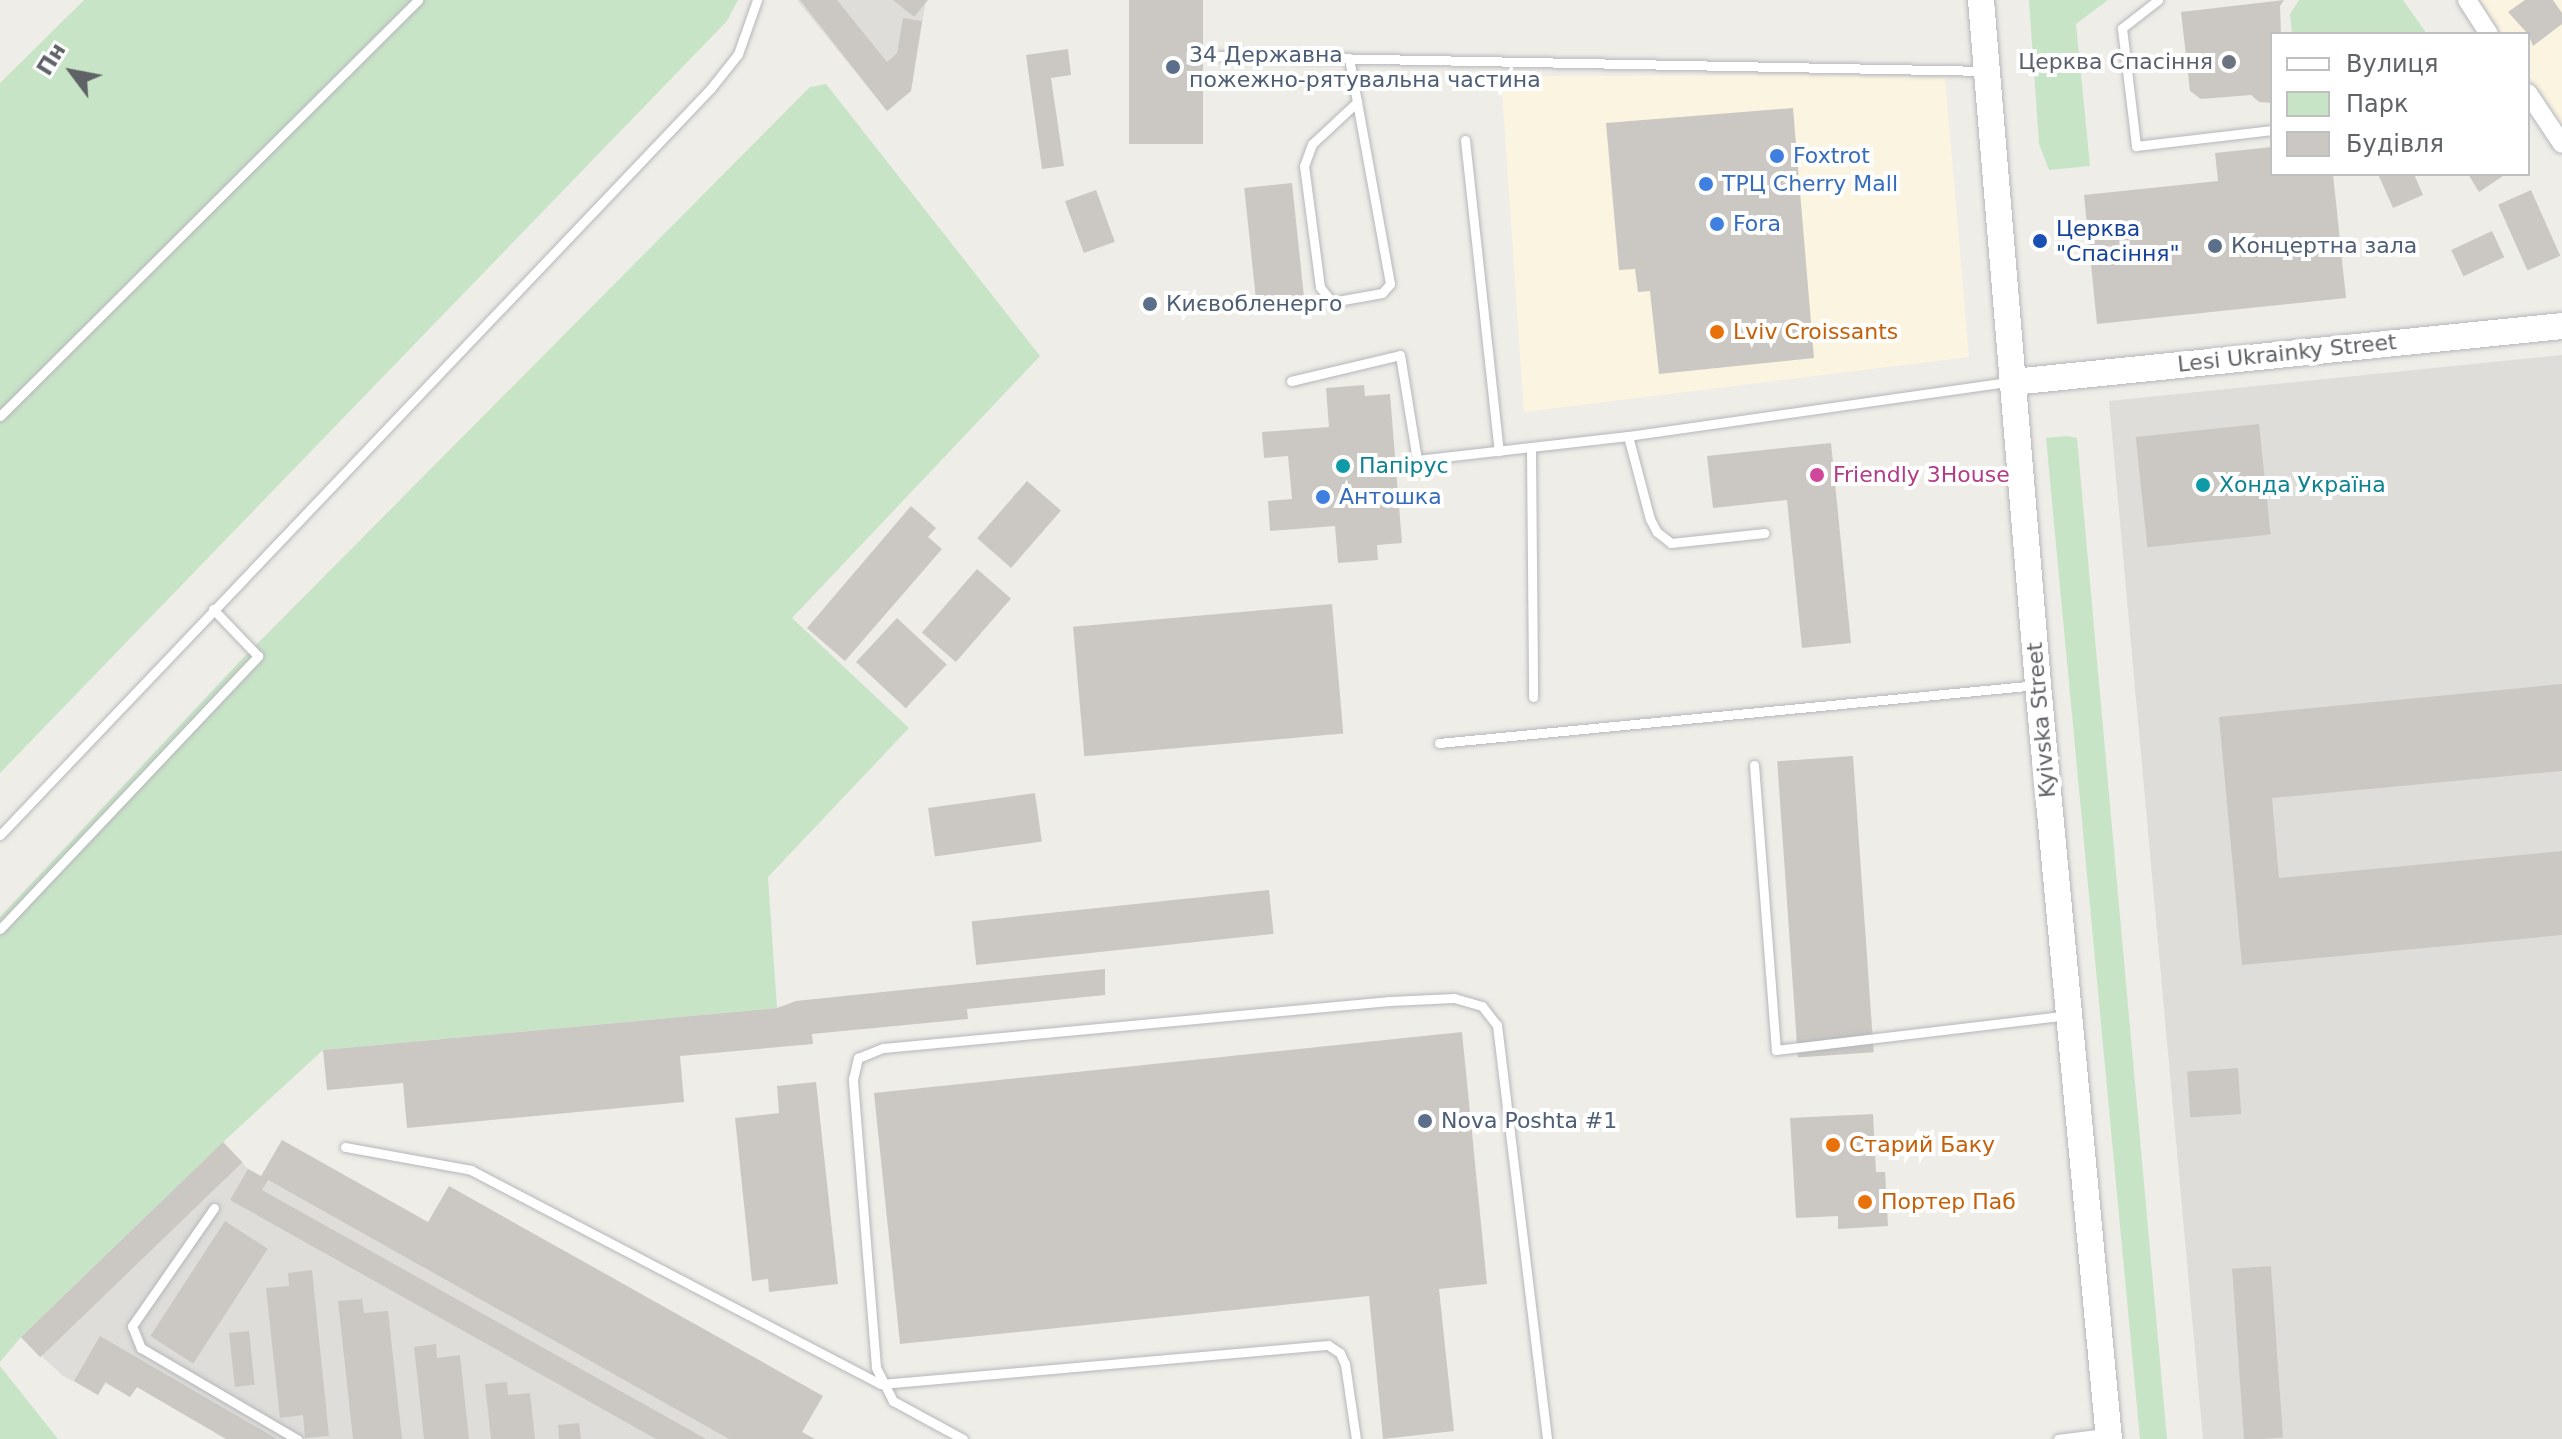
<!DOCTYPE html>
<html>
<head>
<meta charset="utf-8">
<style>
  body { margin:0 }
  #map { position:relative; width:2562px; height:1439px; overflow:hidden; background:#efede8; font-family:"DejaVu Sans",sans-serif }
  div>[style] { position:absolute }
  .commercial>* { inset:0; background:#fbf4e1 }
  .industrial>* { inset:0; background:#deddda }
  .green>* { inset:0; background:#c8e4c7 }
  .building>* { inset:0; background:#cbc8c4; transform-origin:0 0 }
  .roads { filter:drop-shadow(0 0 2px #b5b7ba) drop-shadow(0 0 2px #b5b7ba) }
  .lane>* { height:9px; margin:-4.5px; padding:0 4.5px; transform-origin:4.5px; border-radius:4.5px; background:#fff }
  .street>* { height:18px; margin:-9px; padding:0 9px; transform-origin:9px; border-radius:9px; background:#fff }
  .secondary>* { height:26px; margin:-13px; padding:0 13px; transform-origin:13px; border-radius:13px; background:#fff }
  .dots>* { width:22px; height:22px; translate:-50% -50%; box-sizing:border-box; border:4px solid #fff; border-radius:50% }
  span { translate:-50% -50%; white-space:nowrap; text-align:center; line-height:1.15; -webkit-text-stroke:8px #fff; paint-order:stroke }
  .service-label { font-size:22px; color:#4e5e75 }
  .left { translate:0 -50%; text-align:left }
  .worship-label { font-size:22px; color:#5b616d }
  .right { translate:-100% -50%; text-align:right }
  .shop-label { font-size:22px; color:#366cbe }
  .transit-label { font-size:22px; color:#164399 }
  .food-label { font-size:22px; color:#c56008 }
  .street-label { font-size:22px; color:#5f6266 }
  .culture-label { font-size:22px; color:#0d838f }
  .hotel-label { font-size:22px; color:#b23c85 }
  .legend { position:absolute; left:2270px; top:32px; width:260px; height:144px; box-sizing:border-box; background:#fff; border:2px solid #bfc0c2; margin:0; padding:10px 14px; list-style:none; font-size:24px; color:#5f6266 }
  .legend li { display:flex; align-items:center; gap:16px; height:40px }
  .legend b { width:40px; border:2px solid #bfc0c2 }
  .north { position:absolute; left:32px; top:32px; width:80px; height:80px; -webkit-text-stroke:6px #fff; paint-order:stroke; rotate:302deg; font-size:22px; font-weight:700; line-height:32px; text-align:center; color:#5f6266 }
  .north::after { content:''; display:block; margin:auto; width:28px; height:36px; background:#5f6266; clip-path:polygon(50% 0,100% 100%,50% 72%,0 100%) }
</style>
</head>
<body>
<div id="map">
  <div class="commercial">
    <div style="clip-path:polygon(2480px 0,2562px 0,2562px 126px,2528px 74px,2528px 34px,2502px 34px)"></div>
    <div style="clip-path:polygon(1801px 75px,1945px 78px,1969px 357px,1524px 412px,1501px 76px)"></div>
  </div>
  <div class="industrial">
    <div style="clip-path:polygon(797px 0,926px 0,911px 91px,887px 111px)"></div>
    <div style="clip-path:polygon(2562px 355px,2562px 1439px,2203px 1439px,2109px 401px)"></div>
    <div style="clip-path:polygon(223px 1142px,248px 1169px,730px 1439px,226px 1439px,137px 1387px,130px 1397px,106px 1383px,98px 1395px,62px 1375px,21px 1337px)"></div>
  </div>
  <div class="green">
    <div style="clip-path:polygon(84px 0,738px 0,727px 21px,0 773px,0 83px)"></div>
    <div style="clip-path:polygon(2029px 0,2108px 0,2076px 24px,2090px 166px,2049px 170px,2039px 144px)"></div>
    <div style="clip-path:polygon(2299px 0,2403px 0,2427px 34px,2292px 34px,2290px 14px)"></div>
    <div style="clip-path:polygon(826px 84px,1040px 356px,792px 618px,909px 728px,768px 877px,777px 1008px,323px 1050px,223px 1142px,21px 1337px,0 1362px,0 917px,243px 658px,810px 87px)"></div>
    <div style="clip-path:polygon(2067px 436px,2077px 438px,2167px 1439px,2140px 1439px,2046px 438px)"></div>
    <div style="clip-path:polygon(0 1366px,58px 1439px,59px 1439px,0 1439px)"></div>
  </div>
  <div class="building">
    <div style="clip-path:polygon(800px 0,837px 0,887px 62px,897px 53px,903px 18px,922px 21px,911px 91px,887px 111px)"></div>
    <div style="clip-path:polygon(893px 0,928px 0,914px 17px)"></div>
    <div style="left:1129px;top:0;width:74px;height:144px"></div>
    <div style="clip-path:polygon(2284px 0,2280px 6px,2281px 34px,2272px 34px,2272px 103px,2259px 102px,2251px 95px,2201px 99px,2190px 91px,2181px 12px)"></div>
    <div style="clip-path:polygon(2525px 0,2553px 0,2562px 13px,2562px 24px,2533px 46px,2528px 34px,2508px 12px)"></div>
    <div style="clip-path:polygon(1068px 49px,1071px 75px,1051px 78px,1064px 166px,1042px 169px,1026px 55px)"></div>
    <div style="clip-path:polygon(1793px 108px,1814px 358px,1659px 374px,1650px 291px,1638px 292px,1635px 269px,1619px 270px,1606px 123px)"></div>
    <div style="clip-path:polygon(2272px 147px,2272px 174px,2333px 174px,2346px 298px,2097px 324px,2084px 195px,2218px 181px,2215px 153px)"></div>
    <div style="clip-path:polygon(2378px 174px,2414px 174px,2423px 195px,2393px 208px)"></div>
    <div style="clip-path:polygon(2468px 174px,2506px 174px,2479px 192px)"></div>
    <div style="left:1292px;top:183px;width:125px;height:48px;rotate:84deg"></div>
    <div style="left:1096px;top:190px;width:55px;height:33px;rotate:70deg"></div>
    <div style="left:2531px;top:190px;width:72px;height:36px;rotate:66deg"></div>
    <div style="left:2492px;top:231px;width:29px;height:45px;rotate:65deg"></div>
    <div style="clip-path:polygon(1364px 385px,1365px 396px,1390px 394px,1402px 543px,1377px 545px,1378px 560px,1338px 563px,1335px 526px,1270px 531px,1268px 501px,1292px 499px,1288px 456px,1264px 458px,1262px 432px,1329px 427px,1326px 388px)"></div>
    <div style="left:2259px;top:424px;width:111px;height:124px;rotate:84deg"></div>
    <div style="clip-path:polygon(1831px 443px,1851px 643px,1802px 648px,1787px 500px,1713px 508px,1707px 456px)"></div>
    <div style="left:1027px;top:481px;width:45px;height:76px;rotate:41deg"></div>
    <div style="clip-path:polygon(911px 506px,936px 528px,928px 537px,942px 549px,845px 661px,807px 628px)"></div>
    <div style="left:977px;top:569px;width:45px;height:84px;rotate:41deg"></div>
    <div style="left:1332px;top:604px;width:130px;height:260px;rotate:85deg"></div>
    <div style="left:897px;top:618px;width:68px;height:60px;rotate:43deg"></div>
    <div style="clip-path:polygon(2562px 684px,2562px 771px,2272px 798px,2279px 878px,2562px 851px,2562px 935px,2242px 965px,2219px 717px)"></div>
    <div style="left:1853px;top:756px;width:297px;height:76px;rotate:86deg"></div>
    <div style="left:1035px;top:793px;width:49px;height:108px;rotate:82deg"></div>
    <div style="left:1269px;top:890px;width:44px;height:299px;rotate:84deg"></div>
    <div style="clip-path:polygon(1105px 969px,1105px 995px,967px 1009px,968px 1019px,812px 1034px,813px 1044px,680px 1056px,684px 1102px,407px 1128px,403px 1083px,327px 1090px,323px 1050px,777px 1008px,796px 1001px)"></div>
    <div style="clip-path:polygon(1462px 1032px,1487px 1284px,1439px 1289px,1454px 1431px,1383px 1439px,1369px 1296px,900px 1344px,874px 1093px)"></div>
    <div style="left:2238px;top:1068px;width:46px;height:51px;rotate:86deg"></div>
    <div style="clip-path:polygon(816px 1082px,838px 1284px,769px 1292px,768px 1279px,752px 1281px,735px 1118px,779px 1113px,777px 1086px)"></div>
    <div style="clip-path:polygon(1873px 1114px,1876px 1172px,1885px 1172px,1888px 1226px,1838px 1229px,1838px 1216px,1796px 1218px,1790px 1118px)"></div>
    <div style="clip-path:polygon(282px 1140px,428px 1222px,449px 1186px,823px 1396px,802px 1432px,815px 1439px,729px 1439px,268px 1180px,262px 1190px,706px 1439px,656px 1439px,230px 1200px,248px 1169px,261px 1176px)"></div>
    <div style="left:223px;top:1142px;width:28px;height:281px;rotate:46deg"></div>
    <div style="left:225px;top:1221px;width:51px;height:137px;rotate:33deg"></div>
    <div style="left:2271px;top:1266px;width:172px;height:39px;rotate:86deg"></div>
    <div style="clip-path:polygon(312px 1270px,329px 1436px,305px 1438px,303px 1415px,280px 1418px,266px 1288px,289px 1286px,288px 1273px)"></div>
    <div style="clip-path:polygon(362px 1299px,364px 1313px,388px 1311px,402px 1439px,353px 1439px,338px 1301px)"></div>
    <div style="left:249px;top:1331px;width:54px;height:20px;rotate:84deg"></div>
    <div style="clip-path:polygon(100px 1336px,277px 1439px,226px 1439px,137px 1387px,130px 1397px,105px 1382px,98px 1395px,74px 1381px)"></div>
    <div style="clip-path:polygon(436px 1344px,437px 1358px,460px 1355px,469px 1439px,424px 1439px,414px 1347px)"></div>
    <div style="clip-path:polygon(507px 1382px,508px 1395px,530px 1393px,535px 1439px,491px 1439px,485px 1384px)"></div>
    <div style="clip-path:polygon(579px 1423px,581px 1439px,559px 1439px,558px 1425px)"></div>
  </div>
  <div class="roads">
    <div class="lane">
      <div style="left:2158px;top:0;width:46px;rotate:142.1deg"></div>
      <div style="left:2122px;top:28px;width:119px;rotate:83.2deg"></div>
      <div style="left:2136px;top:146px;width:137px;rotate:-6.7deg"></div>
      <div style="left:1220px;top:56px;width:765px;rotate:1.12deg"></div>
      <div style="left:1349px;top:58px;width:45px;rotate:79.7deg"></div>
      <div style="left:1357px;top:102px;width:185px;rotate:79.7deg"></div>
      <div style="left:1390px;top:284px;width:12px;rotate:132deg"></div>
      <div style="left:1382px;top:293px;width:51px;rotate:169.8deg"></div>
      <div style="left:1332px;top:302px;width:19px;rotate:-129deg"></div>
      <div style="left:1320px;top:287px;width:122px;rotate:-97.5deg"></div>
      <div style="left:1304px;top:166px;width:23px;rotate:-70deg"></div>
      <div style="left:1312px;top:144px;width:62px;rotate:-43deg"></div>
      <div style="left:1465px;top:140px;width:313px;rotate:83.8deg"></div>
      <div style="left:1291px;top:381px;width:112px;rotate:-13.4deg"></div>
      <div style="left:1400px;top:355px;width:106px;rotate:80.8deg"></div>
      <div style="left:1417px;top:460px;width:212px;rotate:-6.5deg"></div>
      <div style="left:1628px;top:436px;width:385px;rotate:-8.1deg"></div>
      <div style="left:0;top:416px;width:590px;rotate:-44.86deg"></div>
      <div style="left:1628px;top:436px;width:86px;rotate:75.2deg"></div>
      <div style="left:1650px;top:519px;width:15px;rotate:62deg"></div>
      <div style="left:1657px;top:532px;width:18px;rotate:38deg"></div>
      <div style="left:1671px;top:543px;width:94px;rotate:-6.1deg"></div>
      <div style="left:1531px;top:449px;width:248px;rotate:89.5deg"></div>
      <div style="left:1439px;top:743px;width:601px;rotate:-5.54deg"></div>
      <div style="left:1754px;top:765px;width:286px;rotate:85.6deg"></div>
      <div style="left:1776px;top:1050px;width:294px;rotate:-6.8deg"></div>
      <div style="left:0;top:835px;width:1031px;rotate:-46.41deg"></div>
      <div style="left:711px;top:88px;width:43px;rotate:-51.5deg"></div>
      <div style="left:738px;top:54px;width:57px;rotate:-70.6deg"></div>
      <div style="left:0;top:929px;width:376px;rotate:-46.6deg"></div>
      <div style="left:258px;top:656px;width:65px;rotate:-133.8deg"></div>
      <div style="left:345px;top:1147px;width:128px;rotate:10.3deg"></div>
      <div style="left:471px;top:1170px;width:462px;rotate:27.6deg"></div>
      <div style="left:881px;top:1384px;width:449px;rotate:-5deg"></div>
      <div style="left:1328px;top:1345px;width:14px;rotate:34deg"></div>
      <div style="left:1340px;top:1353px;width:12px;rotate:66deg"></div>
      <div style="left:1345px;top:1364px;width:76px;rotate:81.7deg"></div>
      <div style="left:214px;top:1208px;width:144px;rotate:124.8deg"></div>
      <div style="left:132px;top:1326px;width:24px;rotate:68deg"></div>
      <div style="left:141px;top:1348px;width:181px;rotate:30.3deg"></div>
      <div style="left:963px;top:1439px;width:80px;rotate:-151.5deg"></div>
      <div style="left:893px;top:1401px;width:38px;rotate:-117deg"></div>
      <div style="left:876px;top:1367px;width:289px;rotate:-94.6deg"></div>
      <div style="left:853px;top:1079px;width:22px;rotate:-77deg"></div>
      <div style="left:858px;top:1058px;width:27px;rotate:-22deg"></div>
      <div style="left:883px;top:1048px;width:509px;rotate:-5.3deg"></div>
      <div style="left:1390px;top:1001px;width:64px;rotate:-2.7deg"></div>
      <div style="left:1454px;top:998px;width:29px;rotate:16deg"></div>
      <div style="left:1482px;top:1006px;width:24px;rotate:52deg"></div>
      <div style="left:1497px;top:1025px;width:417px;rotate:83.1deg"></div>
      <div style="left:2058px;top:1439px;width:47px;rotate:-7.3deg"></div>
    </div>
    <div class="street">
      <div style="left:2467px;top:0;width:40px;rotate:57.1deg"></div>
      <div style="left:2528px;top:93px;width:61px;rotate:56.3deg"></div>
    </div>
    <div class="secondary">
      <div style="left:1981px;top:0;width:687px;rotate:85.24deg"></div>
      <div style="left:2038px;top:685px;width:757px;rotate:84.62deg"></div>
      <div style="left:2013px;top:382px;width:552px;rotate:-5.82deg"></div>
    </div>
  </div>
  <div class="dots">
    <div style="left:2229px;top:62px;background:#6b7280"></div>
    <div style="left:1173px;top:67px;background:#5c6f8a"></div>
    <div style="left:1777px;top:156px;background:#3f7fe0"></div>
    <div style="left:1706px;top:184px;background:#3f7fe0"></div>
    <div style="left:1717px;top:224px;background:#3f7fe0"></div>
    <div style="left:2040px;top:241px;background:#1a4fb4"></div>
    <div style="left:2215px;top:246px;background:#5c6f8a"></div>
    <div style="left:1150px;top:304px;background:#5c6f8a"></div>
    <div style="left:1717px;top:332px;background:#e8710a"></div>
    <div style="left:1343px;top:466px;background:#0f9aa8"></div>
    <div style="left:1817px;top:475px;background:#d1479c"></div>
    <div style="left:2203px;top:485px;background:#0f9aa8"></div>
    <div style="left:1323px;top:497px;background:#3f7fe0"></div>
    <div style="left:1425px;top:1121px;background:#5c6f8a"></div>
    <div style="left:1833px;top:1145px;background:#e8710a"></div>
    <div style="left:1865px;top:1202px;background:#e8710a"></div>
  </div>
  <div class="service-label">
    <span class="left" style="left:1189px;top:67px">34 Державна<br>пожежно-рятувальна частина</span>
    <span class="left" style="left:2231px;top:246px">Концертна зала</span>
    <span class="left" style="left:1166px;top:304px">Києвобленерго</span>
    <span class="left" style="left:1441px;top:1121px">Nova Poshta #1</span>
  </div>
  <div class="worship-label">
    <span class="right" style="left:2213px;top:62px">Церква Спасіння</span>
  </div>
  <div class="shop-label">
    <span class="left" style="left:1793px;top:156px">Foxtrot</span>
    <span class="left" style="left:1722px;top:184px">ТРЦ Cherry Mall</span>
    <span class="left" style="left:1733px;top:224px">Fora</span>
    <span class="left" style="left:1339px;top:497px">Антошка</span>
  </div>
  <div class="transit-label">
    <span class="left" style="left:2056px;top:241px">Церква<br>"Спасіння"</span>
  </div>
  <div class="food-label">
    <span class="left" style="left:1733px;top:332px">Lviv Croissants</span>
    <span class="left" style="left:1849px;top:1145px">Старий Баку</span>
    <span class="left" style="left:1881px;top:1202px">Портер Паб</span>
  </div>
  <div class="street-label">
    <span style="left:2287px;top:353px;rotate:-6deg">Lesi Ukrainky Street</span>
    <span style="left:2041px;top:720px;rotate:-95deg">Kyivska Street</span>
  </div>
  <div class="culture-label">
    <span class="left" style="left:1359px;top:466px">Папірус</span>
    <span class="left" style="left:2219px;top:485px">Хонда Україна</span>
  </div>
  <div class="hotel-label">
    <span class="left" style="left:1833px;top:475px">Friendly 3House</span>
  </div>
  <ul class="legend">
  <li><b style="height:10px;background:#fff"></b>Вулиця</li>
  <li><b style="height:22px;background:#c8e4c7"></b>Парк</li>
  <li><b style="height:22px;background:#cbc8c4"></b>Будівля</li>
  </ul>
  <div class="north">Пн</div>
</div>
</body>
</html>
